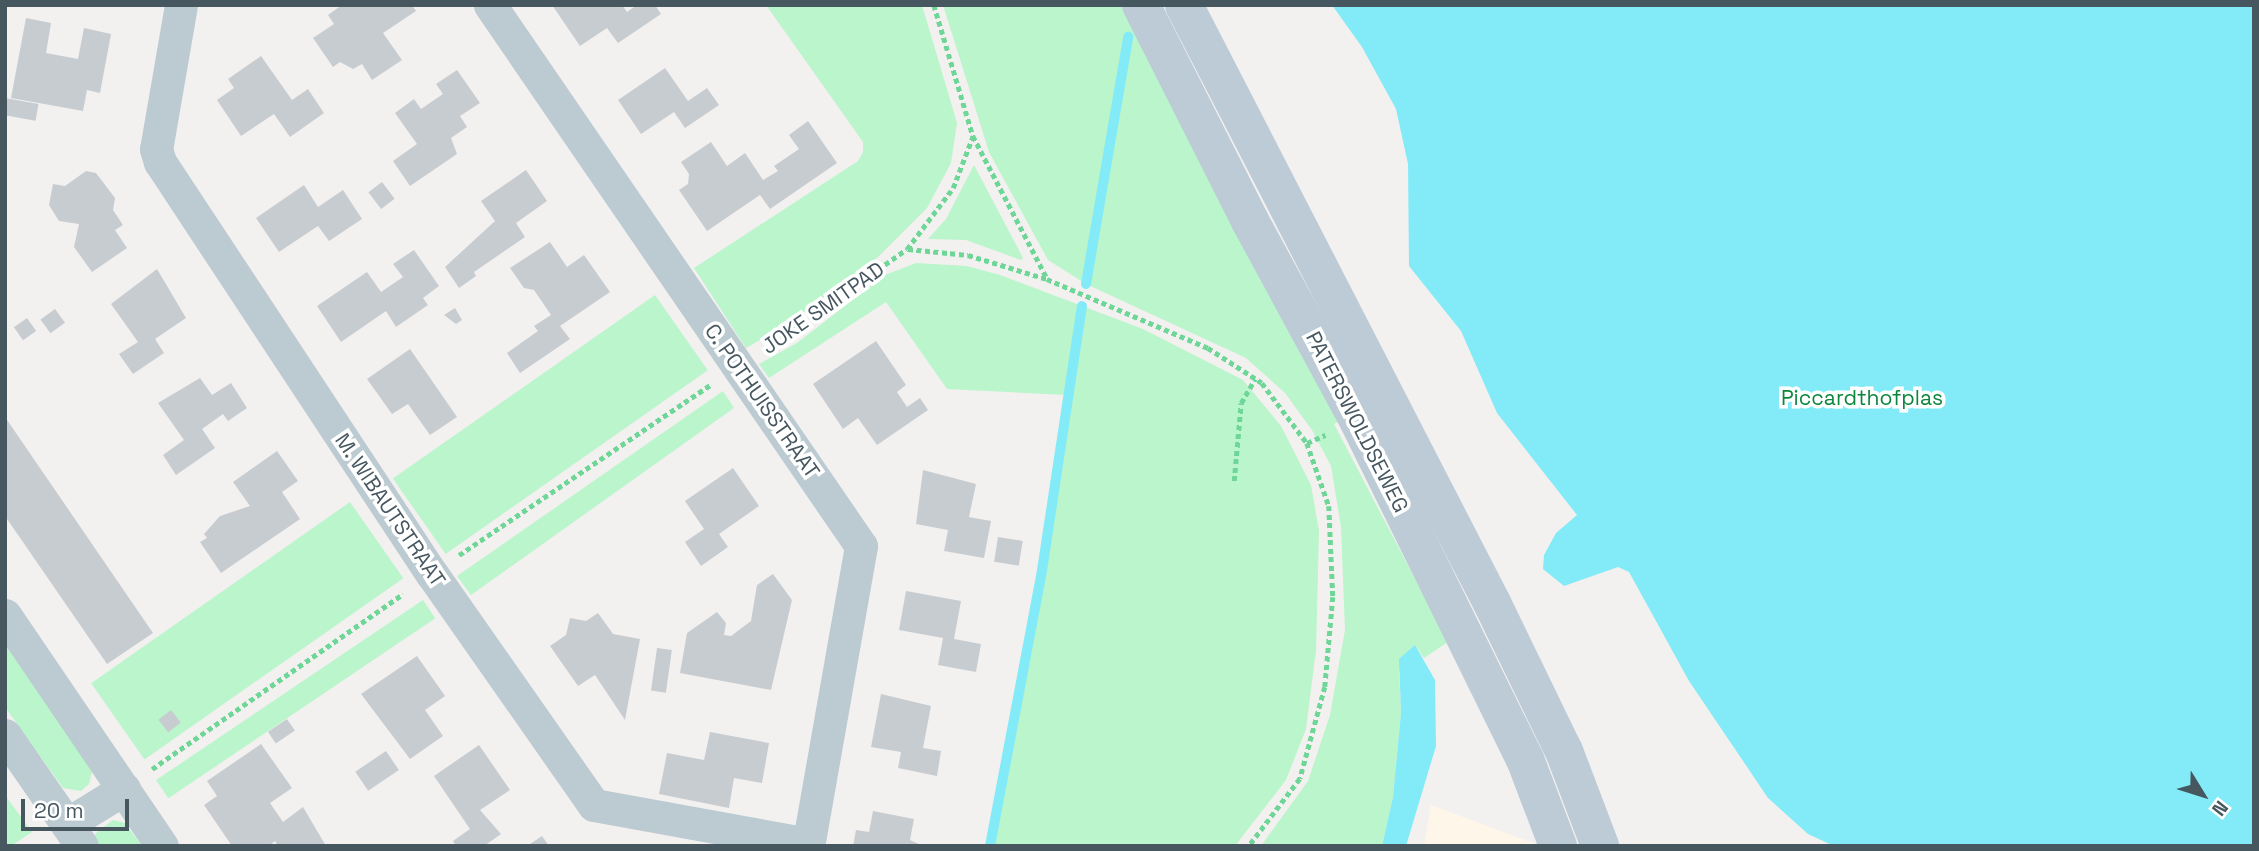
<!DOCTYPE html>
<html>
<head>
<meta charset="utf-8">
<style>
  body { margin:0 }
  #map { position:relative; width:2259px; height:851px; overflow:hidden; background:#f3f0f0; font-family:"Space Grotesk",sans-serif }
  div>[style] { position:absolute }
  .commercial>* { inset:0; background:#fef6e9 }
  .green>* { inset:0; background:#baf5cb; transform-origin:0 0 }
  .water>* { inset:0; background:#82ebf7 }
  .stream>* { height:10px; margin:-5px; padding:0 5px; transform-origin:5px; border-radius:5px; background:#82ebf7 }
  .building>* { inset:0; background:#c7ccd0; transform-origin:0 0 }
  .path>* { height:4.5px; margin-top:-2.25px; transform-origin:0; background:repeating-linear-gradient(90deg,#6ed798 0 5px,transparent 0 8.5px) }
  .street>* { height:33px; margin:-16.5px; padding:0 16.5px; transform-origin:16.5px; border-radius:16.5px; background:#bccad1 }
  .secondary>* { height:38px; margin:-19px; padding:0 19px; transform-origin:19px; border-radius:19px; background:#bccbd6 }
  span { translate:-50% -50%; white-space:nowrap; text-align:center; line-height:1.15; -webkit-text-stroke:7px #fff; paint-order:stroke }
  .street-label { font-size:21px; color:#465760 }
  .park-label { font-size:21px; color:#0c863c }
  .frame { position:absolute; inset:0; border:7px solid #465760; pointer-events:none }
  .north { position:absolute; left:2168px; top:760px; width:70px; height:70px; -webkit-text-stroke:5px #fff; paint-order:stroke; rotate:128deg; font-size:19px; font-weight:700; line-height:28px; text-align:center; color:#465760 }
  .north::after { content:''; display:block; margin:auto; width:24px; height:32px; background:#465760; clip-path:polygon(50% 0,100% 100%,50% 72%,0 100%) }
  .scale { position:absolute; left:21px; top:799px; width:108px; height:32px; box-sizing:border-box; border:4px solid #465760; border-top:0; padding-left:9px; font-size:21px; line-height:24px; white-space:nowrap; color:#465760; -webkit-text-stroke:5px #fff; paint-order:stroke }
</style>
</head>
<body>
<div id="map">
  <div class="commercial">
    <div style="clip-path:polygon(1431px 805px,1541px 846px,1424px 846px)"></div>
  </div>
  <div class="green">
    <div style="clip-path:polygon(766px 5px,922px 5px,957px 123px,951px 163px,927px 208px,877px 258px,785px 326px,746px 348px,694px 268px,858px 161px,863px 152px,863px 142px)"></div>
    <div style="clip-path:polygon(943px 5px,1128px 5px,1347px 418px,1334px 424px,1448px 642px,1424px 658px,1415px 645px,1399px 672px,1401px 713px,1393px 797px,1382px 846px,1261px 846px,1308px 781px,1330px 715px,1345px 630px,1341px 527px,1331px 466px,1312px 430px,1285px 393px,1246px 358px,1086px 284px,1048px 260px,989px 152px)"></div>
    <div style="clip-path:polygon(974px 165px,1023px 258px,1021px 260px,966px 240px,928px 239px,946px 219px)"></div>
    <div style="clip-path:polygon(916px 263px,967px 266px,1000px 275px,1143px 329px,1243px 380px,1281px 426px,1311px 485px,1319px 531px,1316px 650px,1306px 729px,1286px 780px,1235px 846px,990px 846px,1041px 577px,1067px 395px,947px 389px,886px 302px,769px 378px,759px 364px,797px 343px,885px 275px)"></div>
    <div style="left:655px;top:295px;width:92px;height:320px;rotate:55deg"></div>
    <div style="clip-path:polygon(723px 391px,734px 408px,471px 595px,457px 576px)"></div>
    <div style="left:350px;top:502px;width:93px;height:316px;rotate:55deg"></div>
    <div style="left:423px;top:600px;width:22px;height:322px;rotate:56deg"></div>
    <div style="clip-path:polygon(5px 641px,93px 768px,89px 784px,81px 791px,63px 788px,5px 707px)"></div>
    <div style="clip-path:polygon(5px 795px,32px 832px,11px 846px,5px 846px)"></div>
    <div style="clip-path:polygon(113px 820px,125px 823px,142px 846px,96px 846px,95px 834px)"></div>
  </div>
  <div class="water">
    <div style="clip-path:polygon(1332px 5px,2254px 5px,2254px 846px,1834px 846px,1808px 834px,1768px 798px,1689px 681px,1629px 572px,1618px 567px,1564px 586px,1543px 569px,1544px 555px,1556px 533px,1577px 515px,1497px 413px,1461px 331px,1409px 266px,1408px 164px,1396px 109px,1362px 47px)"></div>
    <div style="clip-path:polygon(1415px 645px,1435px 680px,1436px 746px,1406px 846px,1382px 846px,1393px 797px,1401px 713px,1399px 659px)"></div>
  </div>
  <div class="stream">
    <div style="left:1086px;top:284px;width:251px;rotate:-80.3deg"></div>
    <div style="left:990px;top:846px;width:274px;rotate:-79.3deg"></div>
    <div style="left:1041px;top:577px;width:274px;rotate:-81.4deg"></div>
  </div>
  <div class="building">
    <div style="clip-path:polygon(342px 5px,412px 5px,416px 11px,383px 33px,402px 60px,372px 80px,362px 64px,353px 69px,340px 62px,333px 67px,313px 38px,334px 24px,328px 15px)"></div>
    <div style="clip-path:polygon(552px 5px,622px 5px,627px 12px,637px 5px,655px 5px,661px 14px,618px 43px,607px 28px,580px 46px)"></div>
    <div style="clip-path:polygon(26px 18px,51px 23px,46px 53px,78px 59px,84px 28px,111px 34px,100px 93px,87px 90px,83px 111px,11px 98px)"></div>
    <div style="clip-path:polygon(261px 56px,292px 100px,308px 89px,324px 113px,290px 137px,274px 114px,241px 136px,217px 100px,234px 88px,228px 79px)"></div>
    <div style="clip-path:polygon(665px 68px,688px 101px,707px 88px,719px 105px,685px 128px,674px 112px,641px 134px,618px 100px)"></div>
    <div style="clip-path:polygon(457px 70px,480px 103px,460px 116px,467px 127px,451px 138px,457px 154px,410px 186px,393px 161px,417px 144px,395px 113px,414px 99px,421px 109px,443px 94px,436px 84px)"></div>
    <div style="left:5px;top:98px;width:34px;height:17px;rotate:10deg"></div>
    <div style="clip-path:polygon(808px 121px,837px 163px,770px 209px,760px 195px,707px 231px,679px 190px,688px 184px,689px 174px,681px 162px,711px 142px,727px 166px,745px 153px,763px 180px,778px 171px,774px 166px,799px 149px,789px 135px)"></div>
    <div style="clip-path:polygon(526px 170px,547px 201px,516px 223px,525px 237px,474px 272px,476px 276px,459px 288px,445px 267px,495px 221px,481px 201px)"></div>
    <div style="clip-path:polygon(86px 171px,96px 173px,115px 198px,113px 210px,123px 225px,115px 230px,127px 248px,92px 272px,74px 247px,79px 224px,59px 221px,49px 205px,53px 184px,65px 186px)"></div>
    <div style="left:382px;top:182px;width:21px;height:17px;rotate:53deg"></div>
    <div style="clip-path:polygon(304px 185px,318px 207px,343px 190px,362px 219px,329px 241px,318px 226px,279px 252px,256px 218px)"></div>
    <div style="clip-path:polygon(550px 242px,567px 267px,584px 255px,610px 292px,560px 326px,570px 339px,520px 373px,507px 353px,538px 331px,534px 326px,551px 315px,534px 290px,524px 288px,510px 268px)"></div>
    <div style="clip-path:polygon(414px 250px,439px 286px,423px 298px,428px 305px,396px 327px,386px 311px,341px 342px,317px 306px,367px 272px,381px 292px,403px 277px,393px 264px)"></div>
    <div style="clip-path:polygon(157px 269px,186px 318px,155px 339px,164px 353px,133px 374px,119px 354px,138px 342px,111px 304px)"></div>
    <div style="clip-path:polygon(455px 308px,462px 320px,456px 324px,444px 315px)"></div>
    <div style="left:55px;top:309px;width:17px;height:18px;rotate:54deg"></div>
    <div style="left:27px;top:318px;width:16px;height:16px;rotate:55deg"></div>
    <div style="clip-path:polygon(876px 341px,906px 385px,897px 392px,907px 407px,920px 398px,928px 410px,877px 445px,858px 418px,843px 429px,813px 384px)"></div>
    <div style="clip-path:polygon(410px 349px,457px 417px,430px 435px,408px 404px,392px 414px,367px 379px)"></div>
    <div style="clip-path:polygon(200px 378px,212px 395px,231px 383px,247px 408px,228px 421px,223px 414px,202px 429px,215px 448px,176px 475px,163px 455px,184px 440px,158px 403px)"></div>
    <div style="clip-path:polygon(5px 417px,153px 633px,107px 664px,5px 516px)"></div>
    <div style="clip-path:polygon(277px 451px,298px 481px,282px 492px,300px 519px,221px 573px,200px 542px,207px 538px,204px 534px,220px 516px,250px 506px,233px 482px)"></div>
    <div style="clip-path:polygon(733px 468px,759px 506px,719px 534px,728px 547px,701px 566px,685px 542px,704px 529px,685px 501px)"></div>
    <div style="clip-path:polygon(923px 470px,976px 484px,969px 517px,991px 521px,984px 558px,944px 551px,948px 530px,916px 524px)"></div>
    <div style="left:998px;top:537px;width:25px;height:25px;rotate:9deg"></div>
    <div style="clip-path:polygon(773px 574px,792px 600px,771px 690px,680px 673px,687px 633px,717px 612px,726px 623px,724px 635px,731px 636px,751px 621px,757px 585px)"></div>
    <div style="clip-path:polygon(906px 591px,961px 601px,954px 639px,981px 644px,976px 672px,938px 665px,943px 638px,899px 630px)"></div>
    <div style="clip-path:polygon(598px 613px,613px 634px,640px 639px,625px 720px,595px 675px,578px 686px,550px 646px,566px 635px,570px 618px,586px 621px)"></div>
    <div style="left:657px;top:648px;width:15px;height:43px;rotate:8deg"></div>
    <div style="clip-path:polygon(417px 656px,445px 696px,425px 710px,443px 736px,410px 759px,361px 694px)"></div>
    <div style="clip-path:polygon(881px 694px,931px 706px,923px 748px,941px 751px,937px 776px,898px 768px,901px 752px,871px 747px)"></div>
    <div style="left:171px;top:710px;width:16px;height:16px;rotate:52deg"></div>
    <div style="left:287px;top:719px;width:14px;height:23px;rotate:56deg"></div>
    <div style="clip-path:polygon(710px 732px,769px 743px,762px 783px,734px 778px,729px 808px,659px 794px,667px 753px,704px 760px)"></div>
    <div style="clip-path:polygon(261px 744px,292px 788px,270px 803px,283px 822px,303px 807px,326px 846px,278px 846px,275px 841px,269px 846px,232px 846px,204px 805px,217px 796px,207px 781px)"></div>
    <div style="clip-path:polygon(479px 745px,510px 790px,480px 810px,501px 834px,484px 846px,456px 846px,453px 841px,470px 829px,434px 776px)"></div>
    <div style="left:386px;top:751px;width:23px;height:37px;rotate:56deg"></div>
    <div style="clip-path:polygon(873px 811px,914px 819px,910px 840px,923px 846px,853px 846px,856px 830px,869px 832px)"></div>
    <div style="clip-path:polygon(542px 836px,549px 846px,527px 846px)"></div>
  </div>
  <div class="path">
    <div style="left:934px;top:5px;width:137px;rotate:73.4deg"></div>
    <div style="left:973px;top:136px;width:160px;rotate:62.5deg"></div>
    <div style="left:908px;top:249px;width:60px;rotate:5.7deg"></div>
    <div style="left:968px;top:255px;width:83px;rotate:16.9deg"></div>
    <div style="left:1047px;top:279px;width:175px;rotate:23.2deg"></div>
    <div style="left:1208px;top:348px;width:64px;rotate:32.9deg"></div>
    <div style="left:1262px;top:383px;width:75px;rotate:53.1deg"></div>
    <div style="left:1307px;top:443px;width:67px;rotate:70.8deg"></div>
    <div style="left:1329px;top:506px;width:91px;rotate:87.5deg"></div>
    <div style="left:1333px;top:597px;width:90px;rotate:95.1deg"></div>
    <div style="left:1325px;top:687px;width:95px;rotate:105.2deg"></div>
    <div style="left:1300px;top:779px;width:84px;rotate:127.3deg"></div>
    <div style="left:767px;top:348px;width:171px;rotate:-35.3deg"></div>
    <div style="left:907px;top:249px;width:76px;rotate:-53deg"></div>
    <div style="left:953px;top:188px;width:56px;rotate:-69deg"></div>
    <div style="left:1307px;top:443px;width:20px;rotate:-24deg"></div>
    <div style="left:1234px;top:481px;width:78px;rotate:-84.9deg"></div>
    <div style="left:1241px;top:403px;width:28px;rotate:-60deg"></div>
    <div style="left:459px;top:555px;width:303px;rotate:-34.1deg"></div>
    <div style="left:152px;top:769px;width:306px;rotate:-34.9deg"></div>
  </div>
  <div class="street">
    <div style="left:181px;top:5px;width:146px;rotate:99.8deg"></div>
    <div style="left:156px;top:149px;width:14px;rotate:73deg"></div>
    <div style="left:160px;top:162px;width:494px;rotate:56.6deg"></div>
    <div style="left:432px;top:574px;width:282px;rotate:55deg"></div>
    <div style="left:594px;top:805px;width:218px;rotate:10.3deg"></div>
    <div style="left:490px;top:5px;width:656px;rotate:55.56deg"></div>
    <div style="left:861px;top:546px;width:305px;rotate:100deg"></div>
    <div style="left:5px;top:615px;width:279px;rotate:55.8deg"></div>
    <div style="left:5px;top:735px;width:135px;rotate:55.3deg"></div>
    <div style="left:67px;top:824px;width:67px;rotate:-31.6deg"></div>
  </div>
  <div class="secondary">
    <div style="left:1141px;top:5px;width:242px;rotate:63.2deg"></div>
    <div style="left:1250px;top:221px;width:226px;rotate:61.5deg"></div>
    <div style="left:1358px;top:420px;width:378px;rotate:63.8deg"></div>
    <div style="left:1525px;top:759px;width:93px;rotate:69.2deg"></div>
    <div style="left:1184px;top:5px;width:673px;rotate:62.75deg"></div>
    <div style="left:1492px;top:603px;width:165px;rotate:64.1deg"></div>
    <div style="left:1564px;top:751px;width:102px;rotate:69.2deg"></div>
  </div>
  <div class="street-label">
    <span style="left:823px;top:308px;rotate:-35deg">JOKE SMITPAD</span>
    <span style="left:762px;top:401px;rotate:55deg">C. POTHUISSTRAAT</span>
    <span style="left:1357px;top:422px;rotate:63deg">PATERSWOLDSEWEG</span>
    <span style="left:390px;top:510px;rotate:56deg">M. WIBAUTSTRAAT</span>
  </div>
  <div class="park-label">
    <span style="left:1862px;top:398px">Piccardthofplas</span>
  </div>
  <div class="frame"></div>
  <div class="north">N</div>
  <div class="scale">20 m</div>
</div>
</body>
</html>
